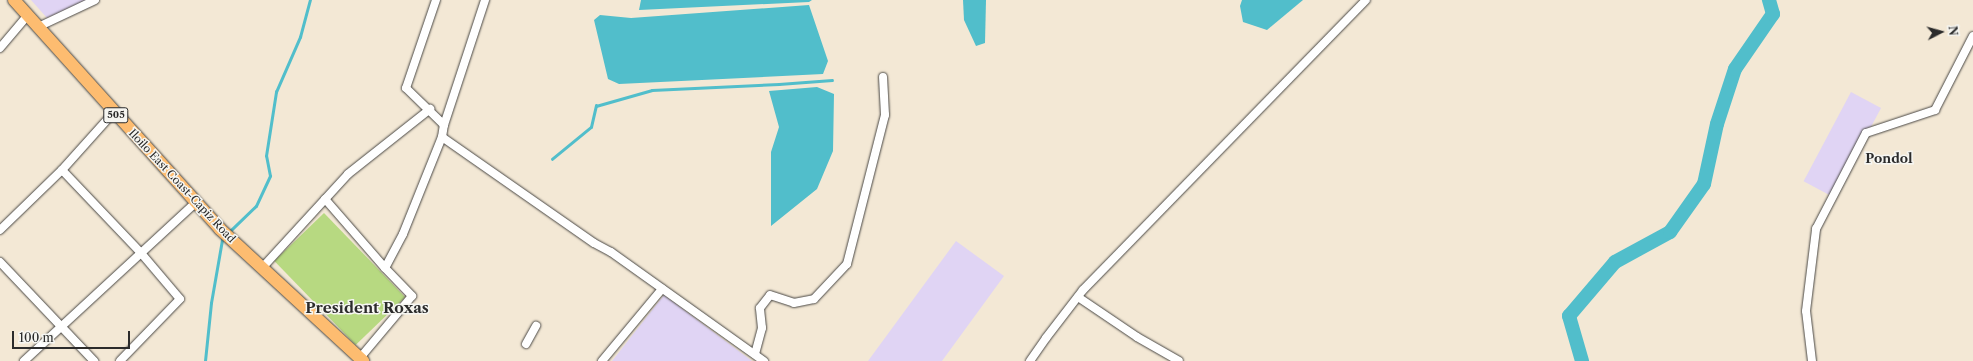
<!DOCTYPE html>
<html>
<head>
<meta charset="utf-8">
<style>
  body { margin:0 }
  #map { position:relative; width:1973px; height:361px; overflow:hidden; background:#f3e8d5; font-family:"Libre Caslon Text",serif }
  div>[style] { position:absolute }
  .built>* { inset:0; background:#e0d4f4; transform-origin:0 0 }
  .green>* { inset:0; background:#b7d981; transform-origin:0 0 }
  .water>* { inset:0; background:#51becb }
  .stream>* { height:2.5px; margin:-1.25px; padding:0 1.25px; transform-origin:1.25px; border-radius:1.25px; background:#51becb }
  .river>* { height:14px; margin:-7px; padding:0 7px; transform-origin:7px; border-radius:7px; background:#51becb }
  .roads { filter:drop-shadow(0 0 1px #494744) drop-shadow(0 0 1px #494744) }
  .minor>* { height:8px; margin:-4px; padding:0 4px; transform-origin:4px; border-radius:4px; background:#fff }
  .primary>* { height:12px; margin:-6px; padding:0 6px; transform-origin:6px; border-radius:6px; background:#fdbc70 }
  span { translate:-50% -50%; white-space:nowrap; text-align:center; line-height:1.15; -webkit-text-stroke:3px #f6f6f2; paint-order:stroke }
  .shield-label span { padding:1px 3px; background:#f6f6f2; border:1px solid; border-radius:3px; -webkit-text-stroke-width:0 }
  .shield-label { font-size:10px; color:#2b2b2b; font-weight:700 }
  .street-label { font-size:11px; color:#2b2b2b }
  .quarter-label { font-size:13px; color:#2b2b2b; font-weight:700 }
  .district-label { font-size:15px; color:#2b2b2b; font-weight:700 }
  .north { position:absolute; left:1921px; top:12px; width:40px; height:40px; -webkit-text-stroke:3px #f6f6f2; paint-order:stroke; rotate:84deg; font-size:11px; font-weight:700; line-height:16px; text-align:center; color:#2b2b2b }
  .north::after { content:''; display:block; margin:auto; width:14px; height:18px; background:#2b2b2b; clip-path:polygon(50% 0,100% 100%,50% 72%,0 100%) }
  .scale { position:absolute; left:12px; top:331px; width:118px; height:18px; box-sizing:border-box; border:2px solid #2b2b2b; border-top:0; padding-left:5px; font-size:12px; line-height:14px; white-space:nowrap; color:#2b2b2b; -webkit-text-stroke:3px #f6f6f2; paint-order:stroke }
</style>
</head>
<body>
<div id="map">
  <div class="built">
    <div style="clip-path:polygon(31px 0,86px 0,47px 18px)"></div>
    <div style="left:1851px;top:92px;width:34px;height:101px;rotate:28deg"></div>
    <div style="clip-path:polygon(956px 241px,1004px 276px,942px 361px,868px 361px)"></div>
    <div style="clip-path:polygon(664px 295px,752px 361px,612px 361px)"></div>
  </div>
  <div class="green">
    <div style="left:324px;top:213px;width:117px;height:69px;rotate:46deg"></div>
  </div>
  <div class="water">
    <div style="clip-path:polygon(641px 0,812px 0,809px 2px,639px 10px)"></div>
    <div style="clip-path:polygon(963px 0,986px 0,985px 43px,976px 46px,964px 20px)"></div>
    <div style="clip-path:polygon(1242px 0,1303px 0,1267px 30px,1243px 22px,1240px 6px)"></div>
    <div style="clip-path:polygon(809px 5px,828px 61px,823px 74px,619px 84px,608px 79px,594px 20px,600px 15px,631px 18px)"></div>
    <div style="clip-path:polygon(817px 87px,834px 94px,833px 151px,817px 189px,771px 226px,771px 152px,779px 127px,769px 91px)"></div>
  </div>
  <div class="stream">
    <div style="left:552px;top:159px;width:50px;rotate:-39.4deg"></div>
    <div style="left:591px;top:127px;width:22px;rotate:-77deg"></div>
    <div style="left:596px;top:106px;width:58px;rotate:-15.9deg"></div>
    <div style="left:652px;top:90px;width:127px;rotate:-2.7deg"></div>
    <div style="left:779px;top:84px;width:53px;rotate:-4.3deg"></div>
    <div style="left:229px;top:232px;width:37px;rotate:-44deg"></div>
    <div style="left:256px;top:206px;width:33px;rotate:-65deg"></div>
    <div style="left:270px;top:176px;width:20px;rotate:-101deg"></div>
    <div style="left:266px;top:156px;width:65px;rotate:-81.1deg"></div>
    <div style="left:276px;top:92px;width:60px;rotate:-66.4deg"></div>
    <div style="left:300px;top:37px;width:38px;rotate:-75deg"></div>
    <div style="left:205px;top:361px;width:58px;rotate:-84.1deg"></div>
    <div style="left:211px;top:303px;width:64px;rotate:-80.1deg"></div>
    <div style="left:222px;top:240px;width:4px;rotate:-34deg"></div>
  </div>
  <div class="river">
    <div style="left:1582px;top:361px;width:47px;rotate:-106.1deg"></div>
    <div style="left:1569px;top:316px;width:71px;rotate:-49.6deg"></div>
    <div style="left:1615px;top:262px;width:63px;rotate:-28.6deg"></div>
    <div style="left:1670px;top:232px;width:59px;rotate:-54.7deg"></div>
    <div style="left:1704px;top:184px;width:61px;rotate:-77.8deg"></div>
    <div style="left:1717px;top:124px;width:58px;rotate:-71.9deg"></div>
    <div style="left:1735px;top:69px;width:67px;rotate:-55.4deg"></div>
    <div style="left:1773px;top:14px;width:15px;rotate:-106deg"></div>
  </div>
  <div class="roads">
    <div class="minor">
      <div style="left:436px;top:0;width:93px;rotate:108.8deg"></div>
      <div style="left:406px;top:88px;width:53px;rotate:44.2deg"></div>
      <div style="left:38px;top:27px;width:63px;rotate:-25.3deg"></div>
      <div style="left:0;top:48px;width:43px;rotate:-49.7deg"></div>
      <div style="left:442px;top:137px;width:185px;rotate:34.9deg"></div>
      <div style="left:594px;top:243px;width:19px;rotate:28deg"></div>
      <div style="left:611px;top:252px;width:188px;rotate:35.5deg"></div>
      <div style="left:62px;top:170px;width:115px;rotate:46.4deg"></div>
      <div style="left:141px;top:253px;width:60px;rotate:49.7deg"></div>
      <div style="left:180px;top:299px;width:86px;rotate:134.1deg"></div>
      <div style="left:325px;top:199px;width:91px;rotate:49deg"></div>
      <div style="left:385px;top:268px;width:39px;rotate:46deg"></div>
      <div style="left:412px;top:296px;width:81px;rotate:130deg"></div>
      <div style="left:0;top:230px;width:86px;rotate:-44.1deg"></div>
      <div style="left:62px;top:170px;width:78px;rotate:-48.1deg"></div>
      <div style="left:0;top:262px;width:137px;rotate:46.5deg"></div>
      <div style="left:262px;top:268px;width:127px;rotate:-47.5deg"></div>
      <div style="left:348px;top:174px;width:105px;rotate:-38.4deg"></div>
      <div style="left:385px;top:268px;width:38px;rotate:-62deg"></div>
      <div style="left:403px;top:234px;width:105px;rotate:-68.1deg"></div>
      <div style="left:442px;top:137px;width:12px;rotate:-81deg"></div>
      <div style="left:444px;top:125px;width:132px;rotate:-71.8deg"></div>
      <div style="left:1078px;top:297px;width:71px;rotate:34.1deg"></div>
      <div style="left:1137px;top:337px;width:48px;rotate:29.7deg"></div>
      <div style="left:526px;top:344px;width:21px;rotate:-61deg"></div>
      <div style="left:755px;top:354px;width:27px;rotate:-75deg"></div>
      <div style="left:762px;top:328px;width:20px;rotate:-96deg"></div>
      <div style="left:760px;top:308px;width:16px;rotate:-52deg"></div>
      <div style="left:770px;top:295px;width:25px;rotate:18deg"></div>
      <div style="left:794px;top:303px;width:20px;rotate:-11deg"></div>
      <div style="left:814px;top:299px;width:48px;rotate:-46.7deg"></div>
      <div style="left:847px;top:264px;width:154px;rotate:-75.7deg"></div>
      <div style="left:885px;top:115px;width:38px;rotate:-93deg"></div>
      <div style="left:24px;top:361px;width:233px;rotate:-42.7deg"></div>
      <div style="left:602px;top:361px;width:94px;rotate:-50.2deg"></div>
      <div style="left:1030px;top:361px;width:28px;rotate:-55deg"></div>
      <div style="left:1046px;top:338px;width:61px;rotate:-52.4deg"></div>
      <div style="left:1083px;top:290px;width:405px;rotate:-45.7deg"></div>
      <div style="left:1812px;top:361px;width:50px;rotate:-96.8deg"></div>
      <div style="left:1806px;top:311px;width:83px;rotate:-83deg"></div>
      <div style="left:1816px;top:229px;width:108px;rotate:-62.5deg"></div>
      <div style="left:1866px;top:133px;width:73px;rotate:-18.4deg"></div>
      <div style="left:1935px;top:110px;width:83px;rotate:-62.8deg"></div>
    </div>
    <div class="primary">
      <div style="left:14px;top:0;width:308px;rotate:48deg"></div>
      <div style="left:220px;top:229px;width:195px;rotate:42.7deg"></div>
    </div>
  </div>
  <div class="shield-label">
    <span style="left:116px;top:115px">505</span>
  </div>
  <div class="street-label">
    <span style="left:182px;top:186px;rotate:47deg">Iloilo East Coast-Capiz Road</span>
  </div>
  <div class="quarter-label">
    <span style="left:1889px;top:158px">Pondol</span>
  </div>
  <div class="district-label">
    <span style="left:367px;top:308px">President Roxas</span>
  </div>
  <div class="north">N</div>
  <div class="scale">100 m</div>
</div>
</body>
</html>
